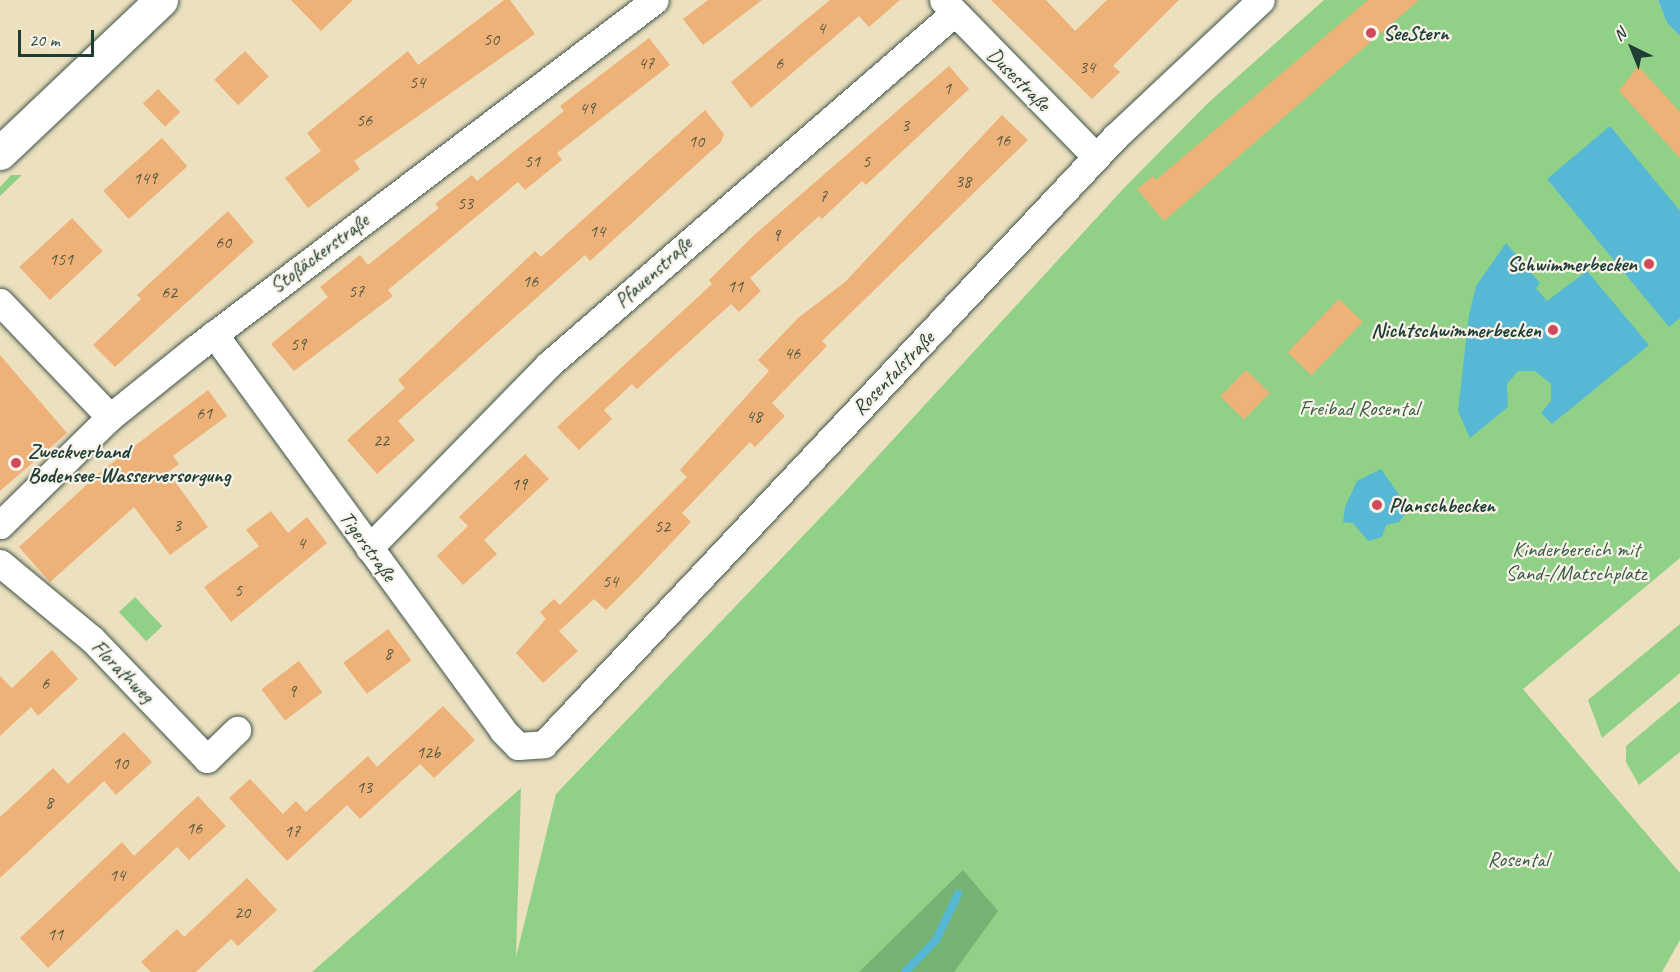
<!DOCTYPE html>
<html>
<head>
<meta charset="utf-8">
<style>
  body { margin:0 }
  #map { position:relative; width:1680px; height:972px; overflow:hidden; background:#ece0bf; font-family:Caveat,sans-serif }
  div>[style] { position:absolute }
  .green>* { inset:0; background:#91d187; transform-origin:0 0 }
  .forest>* { inset:0; background:#74b374 }
  .water>* { inset:0; background:#56b8d5 }
  .stream>* { height:8px; margin:-4px; padding:0 4px; transform-origin:4px; border-radius:4px; background:#56b8d5 }
  .building>* { inset:0; background:#eeb178; transform-origin:0 0 }
  .roads { filter:drop-shadow(0 0 2px #3e5549) drop-shadow(0 0 2px #3e5549) }
  .minor>* { height:27px; margin:-13.5px; padding:0 13.5px; transform-origin:13.5px; border-radius:13.5px; background:#fff }
  .major>* { height:33px; margin:-16.5px; padding:0 16.5px; transform-origin:16.5px; border-radius:16.5px; background:#fff }
  .dots>* { width:16px; height:16px; translate:-50% -50%; box-sizing:border-box; border:3px solid #f7f3e8; border-radius:50% }
  span { translate:-50% -50%; white-space:nowrap; text-align:center; line-height:1.15; -webkit-text-stroke:4.5px #f7f3e8; paint-order:stroke }
  .number-label { font-size:18px; color:#535a45 }
  .number-label span { -webkit-text-stroke-width:0 }
  .poi-label { font-size:21px; color:#1f3d34; font-weight:700 }
  .left { translate:0 -50%; text-align:left }
  .right { translate:-100% -50%; text-align:right }
  .street-label { font-size:21px; color:#1f3d34 }
  .park-label { font-size:21px; color:#365b45 }
  .north { position:absolute; left:1602px; top:18px; width:60px; height:60px; -webkit-text-stroke:4px #f7f3e8; paint-order:stroke; rotate:317deg; font-size:16px; font-weight:700; line-height:24px; text-align:center; color:#1f3d34 }
  .north::after { content:''; display:block; margin:auto; width:21px; height:27px; background:#1f3d34; clip-path:polygon(50% 0,100% 100%,50% 72%,0 100%) }
  .scale { position:absolute; left:18px; top:30px; width:76px; height:27px; box-sizing:border-box; border:3px solid #1f3d34; border-top:0; padding-left:8px; font-size:18px; line-height:21px; white-space:nowrap; color:#1f3d34; -webkit-text-stroke:4px #f7f3e8; paint-order:stroke }
</style>
</head>
<body>
<div id="map">
  <div class="green">
    <div style="clip-path:polygon(1324px 0,1658px 0,1667px 23px,1680px 36px,1680px 558px,1523px 689px,1680px 873px,1680px 940px,1662px 972px,312px 972px,521px 788px,516px 957px,556px 794px,843px 494px,1125px 187px,1208px 103px)"></div>
    <div style="clip-path:polygon(11px 175px,22px 175px,0 196px,0 187px)"></div>
    <div style="left:135px;top:597px;width:40px;height:22px;rotate:47deg"></div>
    <div style="clip-path:polygon(1680px 624px,1680px 673px,1602px 738px,1588px 700px)"></div>
    <div style="clip-path:polygon(1680px 701px,1680px 752px,1639px 785px,1626px 762px,1626px 746px)"></div>
  </div>
  <div class="forest">
    <div style="clip-path:polygon(963px 870px,998px 911px,954px 972px,859px 972px)"></div>
  </div>
  <div class="water">
    <div style="clip-path:polygon(1658px 0,1680px 0,1680px 36px,1667px 23px)"></div>
    <div style="clip-path:polygon(1610px 126px,1680px 211px,1680px 318px,1669px 327px,1547px 179px)"></div>
    <div style="clip-path:polygon(1506px 243px,1540px 283px,1536px 288px,1547px 301px,1587px 271px,1649px 345px,1552px 424px,1541px 413px,1551px 401px,1551px 384px,1535px 371px,1518px 371px,1507px 384px,1508px 407px,1470px 438px,1458px 411px,1469px 315px,1476px 286px)"></div>
    <div style="clip-path:polygon(1381px 469px,1409px 509px,1399px 522px,1386px 525px,1382px 537px,1368px 541px,1353px 523px,1343px 522px,1345px 507px,1357px 481px)"></div>
  </div>
  <div class="stream">
    <div style="left:905px;top:972px;width:45px;rotate:-45.9deg"></div>
    <div style="left:936px;top:940px;width:51px;rotate:-64.4deg"></div>
  </div>
  <div class="building">
    <div style="clip-path:polygon(291px 0,353px 0,321px 31px)"></div>
    <div style="clip-path:polygon(504px 0,510px 0,535px 34px,354px 161px,360px 169px,308px 208px,285px 178px,321px 151px,307px 133px,408px 51px,418px 65px)"></div>
    <div style="clip-path:polygon(708px 0,762px 0,703px 45px,683px 19px)"></div>
    <div style="clip-path:polygon(830px 0,900px 0,869px 27px,859px 16px,751px 108px,731px 82px)"></div>
    <div style="clip-path:polygon(991px 0,1046px 0,1075px 31px,1107px 0,1179px 0,1113px 66px,1120px 72px,1092px 99px)"></div>
    <div style="clip-path:polygon(1368px 0,1419px 0,1164px 221px,1137px 189px,1153px 176px,1156px 180px)"></div>
    <div style="clip-path:polygon(649px 38px,670px 65px,557px 153px,562px 160px,525px 190px,518px 182px,388px 290px,393px 296px,294px 371px,271px 344px,328px 297px,320px 287px,360px 255px,368px 265px,439px 208px,435px 204px,472px 175px,477px 181px,564px 111px,560px 106px)"></div>
    <div style="left:245px;top:51px;width:35px;height:42px;rotate:47deg"></div>
    <div style="clip-path:polygon(949px 66px,969px 89px,866px 185px,862px 181px,822px 219px,819px 216px,750px 278px,761px 291px,739px 312px,731px 304px,637px 389px,632px 384px,604px 410px,612px 419px,579px 450px,557px 427px,712px 284px,709px 280px,752px 237px)"></div>
    <div style="clip-path:polygon(1638px 66px,1680px 112px,1680px 158px,1619px 91px)"></div>
    <div style="left:158px;top:89px;width:32px;height:21px;rotate:46deg"></div>
    <div style="clip-path:polygon(705px 110px,724px 134px,721px 142px,590px 261px,585px 255px,398px 421px,415px 440px,377px 474px,347px 440px,405px 388px,398px 380px,535px 251px,541px 257px)"></div>
    <div style="clip-path:polygon(1002px 115px,1028px 140px,822px 341px,827px 346px,772px 403px,785px 416px,755px 447px,750px 442px,682px 513px,691px 522px,639px 577px,606px 610px,594px 599px,559px 631px,578px 651px,543px 683px,516px 653px,546px 619px,540px 612px,554px 599px,560px 605px,687px 477px,680px 470px,769px 371px,758px 360px,798px 318px,845px 282px)"></div>
    <div style="left:162px;top:138px;width:38px;height:79px;rotate:48deg"></div>
    <div style="clip-path:polygon(228px 211px,254px 242px,115px 367px,93px 345px,141px 299px,137px 295px)"></div>
    <div style="left:72px;top:218px;width:45px;height:72px;rotate:47deg"></div>
    <div style="left:1339px;top:299px;width:33px;height:74px;rotate:44deg"></div>
    <div style="clip-path:polygon(0 355px,67px 433px,0 491px)"></div>
    <div style="left:1246px;top:370px;width:33px;height:37px;rotate:44deg"></div>
    <div style="clip-path:polygon(208px 390px,227px 416px,173px 456px,179px 464px,168px 472px,208px 527px,170px 555px,134px 507px,50px 582px,19px 547px,103px 470px)"></div>
    <div style="clip-path:polygon(525px 454px,549px 479px,484px 540px,497px 554px,463px 585px,437px 556px,468px 526px,459px 517px)"></div>
    <div style="clip-path:polygon(271px 511px,288px 533px,307px 517px,327px 543px,231px 622px,204px 587px,259px 546px,246px 530px)"></div>
    <div style="left:388px;top:629px;width:39px;height:56px;rotate:53deg"></div>
    <div style="clip-path:polygon(52px 650px,78px 679px,38px 716px,31px 707px,0 736px,0 676px,12px 688px)"></div>
    <div style="left:299px;top:661px;width:39px;height:47px;rotate:53deg"></div>
    <div style="clip-path:polygon(443px 706px,475px 740px,434px 778px,420px 764px,360px 819px,347px 805px,287px 861px,229px 798px,250px 779px,283px 814px,296px 801px,306px 812px,368px 756px,377px 767px)"></div>
    <div style="clip-path:polygon(124px 732px,152px 762px,116px 795px,104px 781px,0 878px,0 817px,53px 768px,68px 784px)"></div>
    <div style="clip-path:polygon(198px 796px,226px 826px,189px 860px,177px 847px,48px 968px,20px 938px,122px 842px,134px 856px)"></div>
    <div style="clip-path:polygon(247px 878px,277px 910px,238px 946px,231px 939px,196px 972px,151px 972px,141px 962px,177px 929px,184px 937px)"></div>
  </div>
  <div class="roads">
    <div class="minor">
      <div style="left:943px;top:0;width:219px;rotate:45.7deg"></div>
      <div style="left:0;top:302px;width:159px;rotate:46.3deg"></div>
      <div style="left:214px;top:334px;width:491px;rotate:53.9deg"></div>
      <div style="left:503px;top:731px;width:21px;rotate:45deg"></div>
      <div style="left:518px;top:746px;width:26px;rotate:-4deg"></div>
      <div style="left:544px;top:744px;width:833px;rotate:-46.75deg"></div>
      <div style="left:1115px;top:137px;width:200px;rotate:-43.2deg"></div>
      <div style="left:0;top:525px;width:154px;rotate:-44.5deg"></div>
      <div style="left:110px;top:417px;width:109px;rotate:-38.7deg"></div>
      <div style="left:195px;top:349px;width:577px;rotate:-37.19deg"></div>
      <div style="left:369px;top:548px;width:256px;rotate:-45.6deg"></div>
      <div style="left:548px;top:365px;width:536px;rotate:-40.91deg"></div>
      <div style="left:0;top:563px;width:119px;rotate:39.6deg"></div>
      <div style="left:92px;top:639px;width:166px;rotate:46.2deg"></div>
      <div style="left:207px;top:759px;width:42px;rotate:-44deg"></div>
    </div>
    <div class="major">
      <div style="left:0;top:153px;width:222px;rotate:-43.5deg"></div>
    </div>
  </div>
  <div class="dots">
    <div style="left:1371px;top:33px;background:#d1495b"></div>
    <div style="left:1649px;top:264px;background:#d1495b"></div>
    <div style="left:1553px;top:330px;background:#d1495b"></div>
    <div style="left:16px;top:463px;background:#d1495b"></div>
    <div style="left:1377px;top:505px;background:#d1495b"></div>
  </div>
  <div class="number-label">
    <span style="left:821px;top:28px">4</span>
    <span style="left:491px;top:39px">50</span>
    <span style="left:646px;top:63px">47</span>
    <span style="left:779px;top:63px">6</span>
    <span style="left:1087px;top:67px">34</span>
    <span style="left:417px;top:82px">54</span>
    <span style="left:947px;top:88px">1</span>
    <span style="left:587px;top:108px">49</span>
    <span style="left:364px;top:120px">56</span>
    <span style="left:905px;top:125px">3</span>
    <span style="left:1002px;top:140px">16</span>
    <span style="left:696px;top:141px">10</span>
    <span style="left:532px;top:161px">51</span>
    <span style="left:866px;top:161px">5</span>
    <span style="left:145px;top:178px">149</span>
    <span style="left:963px;top:181px">38</span>
    <span style="left:823px;top:196px">7</span>
    <span style="left:465px;top:203px">53</span>
    <span style="left:597px;top:231px">14</span>
    <span style="left:776px;top:235px">9</span>
    <span style="left:223px;top:242px">60</span>
    <span style="left:61px;top:259px">151</span>
    <span style="left:530px;top:281px">16</span>
    <span style="left:735px;top:286px">11</span>
    <span style="left:356px;top:291px">57</span>
    <span style="left:169px;top:292px">62</span>
    <span style="left:298px;top:344px">59</span>
    <span style="left:792px;top:353px">46</span>
    <span style="left:204px;top:413px">61</span>
    <span style="left:754px;top:416px">48</span>
    <span style="left:381px;top:440px">22</span>
    <span style="left:519px;top:484px">19</span>
    <span style="left:177px;top:525px">3</span>
    <span style="left:662px;top:526px">52</span>
    <span style="left:301px;top:543px">4</span>
    <span style="left:610px;top:581px">54</span>
    <span style="left:238px;top:590px">5</span>
    <span style="left:388px;top:653px">8</span>
    <span style="left:45px;top:683px">6</span>
    <span style="left:292px;top:691px">9</span>
    <span style="left:428px;top:752px">12b</span>
    <span style="left:120px;top:763px">10</span>
    <span style="left:364px;top:787px">13</span>
    <span style="left:49px;top:802px">8</span>
    <span style="left:194px;top:828px">16</span>
    <span style="left:292px;top:831px">17</span>
    <span style="left:117px;top:875px">14</span>
    <span style="left:242px;top:912px">20</span>
    <span style="left:55px;top:934px">11</span>
  </div>
  <div class="poi-label">
    <span class="left" style="left:1383px;top:33px">SeeStern</span>
    <span class="right" style="left:1637px;top:264px">Schwimmerbecken</span>
    <span class="right" style="left:1541px;top:330px">Nichtschwimmerbecken</span>
    <span class="left" style="left:28px;top:463px">Zweckverband<br>Bodensee-Wasserversorgung</span>
    <span class="left" style="left:1389px;top:505px">Planschbecken</span>
  </div>
  <div class="street-label">
    <span style="left:1019px;top:79px;rotate:45deg">Dusestraße</span>
    <span style="left:319px;top:253px;rotate:-37deg">Stoßäckerstraße</span>
    <span style="left:653px;top:272px;rotate:-42deg">Pfauenstraße</span>
    <span style="left:893px;top:373px;rotate:-46deg">Rosentalstraße</span>
    <span style="left:368px;top:546px;rotate:54deg">Tigerstraße</span>
    <span style="left:123px;top:671px;rotate:45deg">Florathweg</span>
  </div>
  <div class="park-label">
    <span style="left:1359px;top:408px">Freibad Rosental</span>
    <span style="left:1576px;top:561px">Kinderbereich mit<br>Sand-/Matschplatz</span>
    <span style="left:1518px;top:859px">Rosental</span>
  </div>
  <div class="north">N</div>
  <div class="scale">20 m</div>
</div>
</body>
</html>
